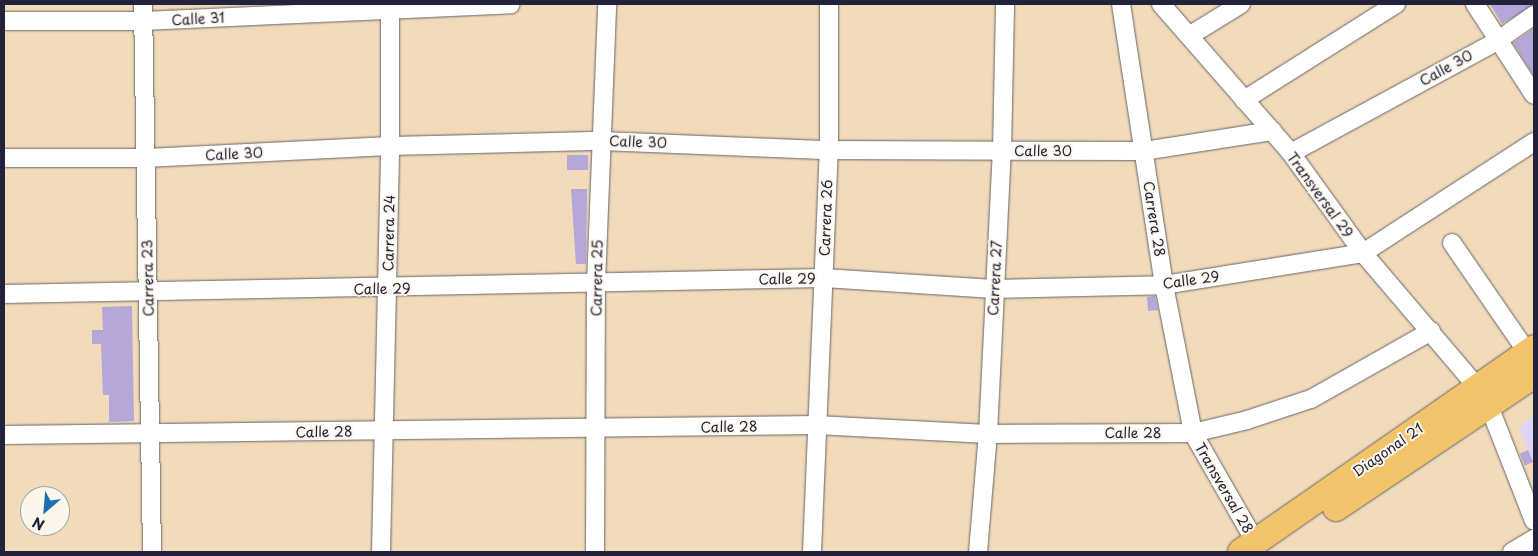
<!DOCTYPE html>
<html>
<head>
<meta charset="utf-8">
<style>
  body { margin:0 }
  #map { position:relative; width:1538px; height:556px; overflow:hidden; background:#f1dbba; font-family:"Playpen Sans",sans-serif }
  div>[style] { position:absolute }
  .built>* { inset:0; background:#ddd5f6 }
  .building>* { inset:0; background:#b5a7d8; transform-origin:0 0 }
  .roads { filter:drop-shadow(0 0 1px #6a6367) drop-shadow(0 0 1px #6a6367) }
  .minor>* { height:18px; margin:-9px; padding:0 9px; transform-origin:9px; border-radius:9px; background:#fff }
  .highway>* { height:26px; margin:-13px; padding:0 13px; transform-origin:13px; border-radius:13px; background:#f1c36a }
  span { translate:-50% -50%; white-space:nowrap; text-align:center; line-height:1.15; -webkit-text-stroke:4px #fbf7ec; paint-order:stroke }
  .street-label { font-size:14px; color:#22223b }
  .frame { position:absolute; inset:0; border:5px solid #22223b; pointer-events:none }
  .north { position:absolute; left:20px; top:486px; width:50px; height:50px; box-sizing:border-box; background:#fbf7ec; border:1px solid #a4a2a5; border-radius:50%; rotate:207deg; font-size:14px; font-weight:700; line-height:20px; text-align:center; color:#22223b }
  .north::after { content:''; display:block; margin:auto; width:18px; height:22px; background:#1f6fb2; clip-path:polygon(50% 0,100% 100%,50% 72%,0 100%) }
</style>
</head>
<body>
<div id="map">
  <div class="built">
    <div style="clip-path:polygon(1534px 416px,1534px 465px,1519px 427px)"></div>
  </div>
  <div class="building">
    <div style="clip-path:polygon(1490px 4px,1534px 4px,1534px 5px,1502px 24px)"></div>
    <div style="clip-path:polygon(1534px 28px,1534px 76px,1513px 43px)"></div>
    <div style="left:567px;top:155px;width:21px;height:15px"></div>
    <div style="clip-path:polygon(571px 189px,587px 189px,586px 264px,576px 264px)"></div>
    <div style="clip-path:polygon(1155px 296px,1158px 310px,1148px 311px,1147px 297px)"></div>
    <div style="clip-path:polygon(132px 306px,134px 421px,109px 422px,109px 395px,103px 395px,101px 344px,92px 344px,92px 330px,103px 330px,102px 307px)"></div>
    <div style="left:1528px;top:450px;width:13px;height:9px;rotate:67deg"></div>
  </div>
  <div class="roads">
    <div class="minor">
      <div style="left:143px;top:4px;width:548px;rotate:89.06deg"></div>
      <div style="left:1121px;top:4px;width:284px;rotate:81.3deg"></div>
      <div style="left:1164px;top:285px;width:151px;rotate:78.9deg"></div>
      <div style="left:1193px;top:433px;width:127px;rotate:60.2deg"></div>
      <div style="left:1161px;top:4px;width:198px;rotate:48.9deg"></div>
      <div style="left:1291px;top:153px;width:123px;rotate:54.2deg"></div>
      <div style="left:1363px;top:253px;width:176px;rotate:49.6deg"></div>
      <div style="left:1475px;top:4px;width:108px;rotate:57deg"></div>
      <div style="left:4px;top:21px;width:139px"></div>
      <div style="left:143px;top:21px;width:368px;rotate:-2.6deg"></div>
      <div style="left:1189px;top:36px;width:61px;rotate:-31.6deg"></div>
      <div style="left:1244px;top:100px;width:180px;rotate:-32.3deg"></div>
      <div style="left:1291px;top:153px;width:234px;rotate:-28.5deg"></div>
      <div style="left:1497px;top:41px;width:45px;rotate:-35.1deg"></div>
      <div style="left:4px;top:158px;width:142px"></div>
      <div style="left:146px;top:158px;width:244px;rotate:-2.8deg"></div>
      <div style="left:390px;top:146px;width:211px;rotate:-1.4deg"></div>
      <div style="left:601px;top:141px;width:228px;rotate:2.3deg"></div>
      <div style="left:829px;top:150px;width:315px;rotate:0.2deg"></div>
      <div style="left:1144px;top:151px;width:130px;rotate:-8.9deg"></div>
      <div style="left:1452px;top:243px;width:134px;rotate:55.4deg"></div>
      <div style="left:4px;top:294px;width:820px;rotate:-1.12deg"></div>
      <div style="left:824px;top:278px;width:170px;rotate:3.7deg"></div>
      <div style="left:994px;top:289px;width:170px;rotate:-1.3deg"></div>
      <div style="left:1164px;top:285px;width:202px;rotate:-9.1deg"></div>
      <div style="left:1363px;top:253px;width:204px;rotate:-33deg"></div>
      <div style="left:1489px;top:406px;width:123px;rotate:68.6deg"></div>
      <div style="left:4px;top:435px;width:812px;rotate:-0.71deg"></div>
      <div style="left:816px;top:425px;width:172px;rotate:3deg"></div>
      <div style="left:988px;top:434px;width:205px;rotate:-0.3deg"></div>
      <div style="left:1193px;top:433px;width:56px;rotate:-13.5deg"></div>
      <div style="left:1247px;top:420px;width:67px;rotate:-18.2deg"></div>
      <div style="left:1311px;top:399px;width:138px;rotate:-29.5deg"></div>
      <div style="left:381px;top:552px;width:403px;rotate:-88.7deg"></div>
      <div style="left:390px;top:149px;width:145px;rotate:-90deg"></div>
      <div style="left:595px;top:552px;width:269px;rotate:-89.8deg"></div>
      <div style="left:596px;top:283px;width:279px;rotate:-87.7deg"></div>
      <div style="left:812px;top:552px;width:402px;rotate:-87.6deg"></div>
      <div style="left:829px;top:150px;width:146px;rotate:-90deg"></div>
      <div style="left:978px;top:552px;width:118px;rotate:-85.2deg"></div>
      <div style="left:988px;top:434px;width:283px;rotate:-87.2deg"></div>
      <div style="left:1002px;top:151px;width:147px;rotate:-88.8deg"></div>
      <div style="left:1512px;top:552px;width:26px;rotate:-31deg"></div>
    </div>
    <div class="highway">
      <div style="left:1336px;top:508px;width:239px;rotate:-33.9deg"></div>
      <div style="left:1241px;top:552px;width:357px;rotate:-34.8deg"></div>
    </div>
  </div>
  <div class="street-label">
    <span style="left:198px;top:19px;rotate:-3deg">Calle 31</span>
    <span style="left:1446px;top:68px;rotate:-29deg">Calle 30</span>
    <span style="left:638px;top:142px;rotate:2deg">Calle 30</span>
    <span style="left:1043px;top:151px">Calle 30</span>
    <span style="left:234px;top:154px;rotate:-3deg">Calle 30</span>
    <span style="left:1320px;top:195px;rotate:54deg">Transversal 29</span>
    <span style="left:826px;top:218px;rotate:-88deg">Carrera 26</span>
    <span style="left:1154px;top:219px;rotate:81deg">Carrera 28</span>
    <span style="left:389px;top:233px;rotate:-89deg">Carrera 24</span>
    <span style="left:148px;top:278px;rotate:-91deg">Carrera 23</span>
    <span style="left:597px;top:278px;rotate:-89deg">Carrera 25</span>
    <span style="left:995px;top:278px;rotate:-87deg">Carrera 27</span>
    <span style="left:787px;top:279px;rotate:-1deg">Calle 29</span>
    <span style="left:1191px;top:280px;rotate:-8deg">Calle 29</span>
    <span style="left:382px;top:289px;rotate:-1deg">Calle 29</span>
    <span style="left:729px;top:427px;rotate:-1deg">Calle 28</span>
    <span style="left:324px;top:432px;rotate:-1deg">Calle 28</span>
    <span style="left:1133px;top:433px">Calle 28</span>
    <span style="left:1388px;top:450px;rotate:-35deg">Diagonal 21</span>
    <span style="left:1224px;top:488px;rotate:60deg">Transversal 28</span>
  </div>
  <div class="frame"></div>
  <div class="north">N</div>
</div>
</body>
</html>
